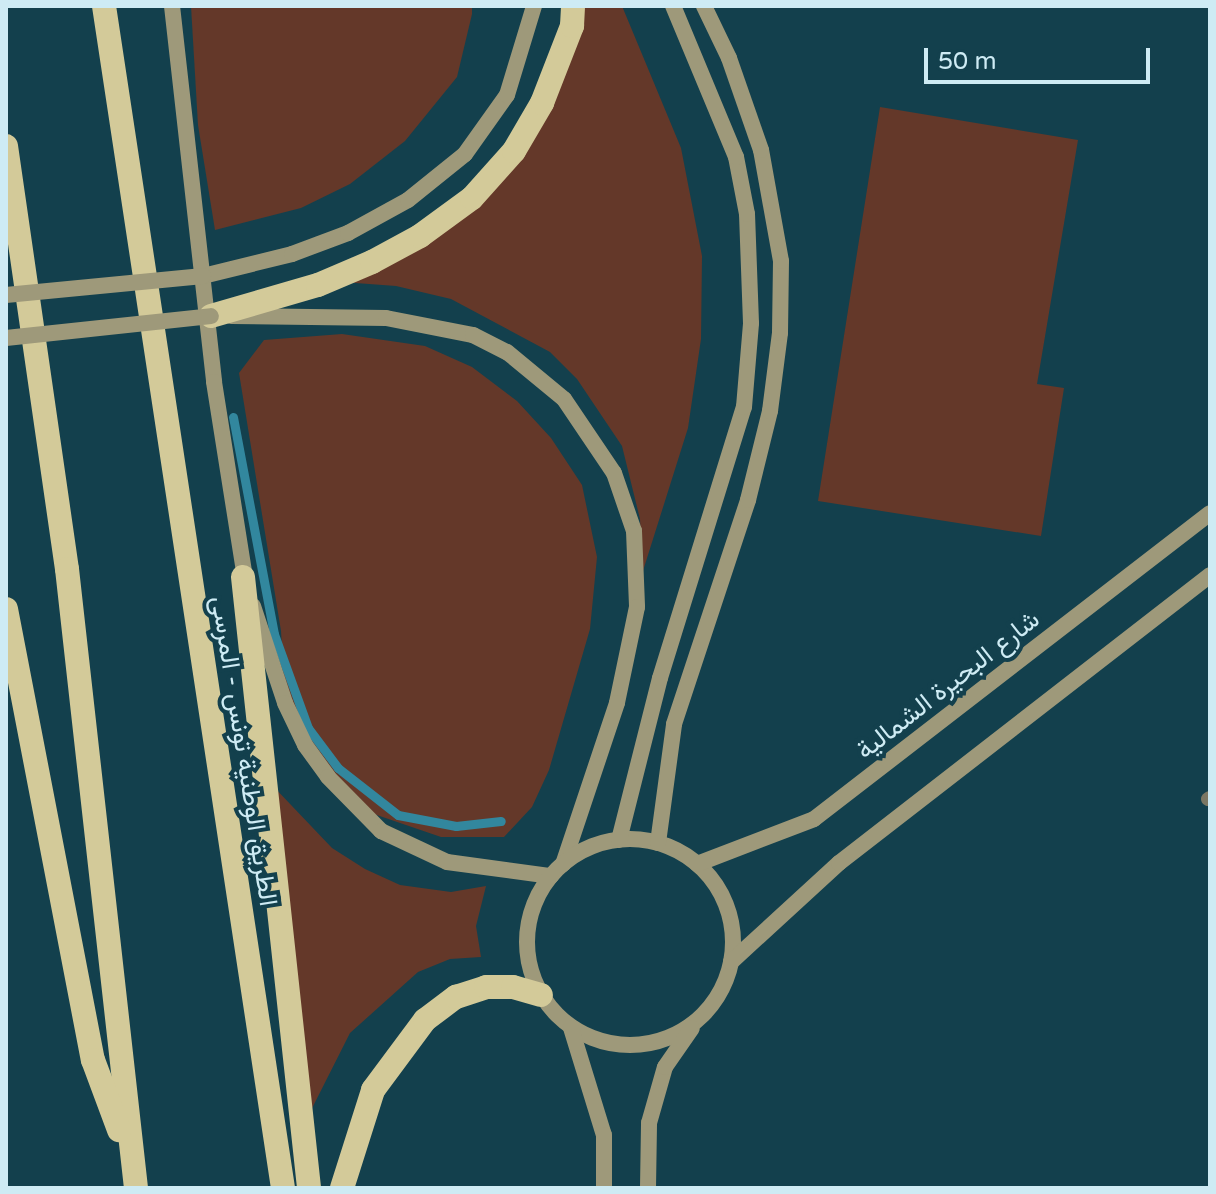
<!DOCTYPE html>
<html>
<head>
<meta charset="utf-8">
<style>
  body { margin:0 }
  #map { position:relative; width:1216px; height:1194px; overflow:hidden; background:#13404d; font-family:"Varela Round",Vazirmatn,sans-serif }
  div>[style] { position:absolute }
  .green>* { inset:0; background:#643829 }
  .stream>* { height:9px; margin:-4.5px; padding:0 4.5px; transform-origin:4.5px; border-radius:4.5px; background:#32879e }
  .lane>* { height:14px; margin:-7px; padding:0 7px; transform-origin:7px; border-radius:7px; background:#7b7763 }
  .secondary>* { height:16px; margin:-8px; padding:0 8px; transform-origin:8px; border-radius:8px; background:#9e997a }
  .secondary>.ring { margin:-8px; padding:0; box-sizing:content-box; background:none; border:16px solid #9e997a; border-radius:50% }
  .highway>* { height:24px; margin:-12px; padding:0 12px; transform-origin:12px; border-radius:12px; background:#d3ca99 }
  .secondary-bridge>* { height:16px; margin:-8px; padding:0 8px; transform-origin:8px; border-radius:8px; background:#9e997a }
  span { translate:-50% -50%; white-space:nowrap; text-align:center; line-height:1.15; -webkit-text-stroke:8px #13404d; paint-order:stroke }
  .street-label { font-size:26px; color:#ceebf4 }
  .frame { position:absolute; inset:0; border:8px solid #ceebf4; pointer-events:none }
  .scale { position:absolute; left:924px; top:48px; width:226px; height:36px; box-sizing:border-box; border:4px solid #ceebf4; border-top:0; padding-left:10px; font-size:24px; line-height:28px; white-space:nowrap; color:#ceebf4; -webkit-text-stroke:6px #13404d; paint-order:stroke }
</style>
</head>
<body>
<div id="map">
  <div class="green">
    <div style="clip-path:polygon(191px 6px,472px 6px,472px 14px,457px 77px,405px 141px,350px 184px,301px 208px,215px 230px,198px 125px)"></div>
    <div style="clip-path:polygon(572px 6px,622px 6px,681px 148px,702px 256px,701px 339px,688px 428px,642px 574px,640px 519px,622px 446px,577px 379px,550px 352px,451px 299px,396px 286px,342px 282px,495px 184px)"></div>
    <div style="clip-path:polygon(880px 107px,1078px 140px,1037px 384px,1064px 388px,1041px 536px,818px 501px)"></div>
    <div style="clip-path:polygon(342px 334px,425px 346px,472px 367px,517px 401px,551px 438px,582px 485px,597px 557px,590px 629px,549px 770px,532px 807px,504px 837px,441px 837px,368px 812px,338px 783px,285px 698px,281px 631px,239px 373px,264px 340px)"></div>
    <div style="clip-path:polygon(272px 785px,332px 848px,365px 869px,400px 885px,451px 892px,486px 886px,476px 926px,481px 957px,450px 959px,418px 972px,350px 1033px,296px 1140px)"></div>
  </div>
  <div class="stream">
    <div style="left:233px;top:417px;width:221px;rotate:79.3deg"></div>
    <div style="left:274px;top:634px;width:100px;rotate:70.1deg"></div>
    <div style="left:308px;top:728px;width:50px;rotate:53.1deg"></div>
    <div style="left:338px;top:768px;width:76px;rotate:38.1deg"></div>
    <div style="left:398px;top:815px;width:59px;rotate:10.7deg"></div>
    <div style="left:456px;top:826px;width:45px;rotate:-6.3deg"></div>
  </div>
  <div class="lane">
    <div style="left:1208px;top:799px;width:2px;rotate:-27deg"></div>
  </div>
  <div class="secondary">
    <div style="left:172px;top:6px;width:378px;rotate:83.6deg"></div>
    <div style="left:214px;top:382px;width:205px;rotate:81deg"></div>
    <div style="left:203px;top:276px;width:92px;rotate:-13.9deg"></div>
    <div style="left:292px;top:254px;width:60px;rotate:-20.6deg"></div>
    <div style="left:348px;top:233px;width:68px;rotate:-28.8deg"></div>
    <div style="left:408px;top:200px;width:73px;rotate:-38.9deg"></div>
    <div style="left:465px;top:154px;width:72px;rotate:-54.6deg"></div>
    <div style="left:507px;top:95px;width:93px;rotate:-73.1deg"></div>
    <div style="left:231px;top:316px;width:155px;rotate:0.7deg"></div>
    <div style="left:386px;top:318px;width:89px;rotate:11.1deg"></div>
    <div style="left:473px;top:335px;width:38px;rotate:27deg"></div>
    <div style="left:507px;top:352px;width:74px;rotate:39.5deg"></div>
    <div style="left:564px;top:399px;width:89px;rotate:56deg"></div>
    <div style="left:614px;top:473px;width:61px;rotate:71deg"></div>
    <div style="left:634px;top:531px;width:76px;rotate:87.7deg"></div>
    <div style="left:637px;top:607px;width:98px;rotate:101.8deg"></div>
    <div style="left:617px;top:703px;width:170px;rotate:108.5deg"></div>
    <div style="left:253px;top:606px;width:102px;rotate:71.7deg"></div>
    <div style="left:285px;top:703px;width:47px;rotate:64.5deg"></div>
    <div style="left:305px;top:745px;width:39px;rotate:54deg"></div>
    <div style="left:328px;top:777px;width:76px;rotate:45.5deg"></div>
    <div style="left:381px;top:831px;width:73px;rotate:25.2deg"></div>
    <div style="left:447px;top:862px;width:105px;rotate:7.7deg"></div>
    <div class="ring" style="left:527px;top:839px;width:190px;height:190px"></div>
    <div style="left:619px;top:840px;width:167px;rotate:-75.8deg"></div>
    <div style="left:660px;top:678px;width:284px;rotate:-72.8deg"></div>
    <div style="left:744px;top:407px;width:84px;rotate:-85.2deg"></div>
    <div style="left:751px;top:323px;width:109px;rotate:-92.1deg"></div>
    <div style="left:747px;top:214px;width:58px;rotate:-100.9deg"></div>
    <div style="left:736px;top:157px;width:164px;rotate:-112.6deg"></div>
    <div style="left:658px;top:843px;width:120px;rotate:-82.3deg"></div>
    <div style="left:674px;top:724px;width:236px;rotate:-71.7deg"></div>
    <div style="left:748px;top:500px;width:92px;rotate:-76.1deg"></div>
    <div style="left:770px;top:411px;width:79px;rotate:-82.7deg"></div>
    <div style="left:780px;top:333px;width:72px;rotate:-89.2deg"></div>
    <div style="left:781px;top:261px;width:113px;rotate:-100.2deg"></div>
    <div style="left:761px;top:150px;width:97px;rotate:-109.2deg"></div>
    <div style="left:729px;top:58px;width:58px;rotate:-115.7deg"></div>
    <div style="left:697px;top:864px;width:125px;rotate:-21deg"></div>
    <div style="left:814px;top:819px;width:500px;rotate:-37.69deg"></div>
    <div style="left:731px;top:962px;width:147px;rotate:-42.5deg"></div>
    <div style="left:839px;top:863px;width:470px;rotate:-37.8deg"></div>
    <div style="left:571px;top:1028px;width:112px;rotate:72.9deg"></div>
    <div style="left:604px;top:1135px;width:53px;rotate:90deg"></div>
    <div style="left:648px;top:1188px;width:65px;rotate:-89.1deg"></div>
    <div style="left:649px;top:1123px;width:58px;rotate:-74.1deg"></div>
    <div style="left:665px;top:1067px;width:47px;rotate:-55.3deg"></div>
  </div>
  <div class="highway">
    <div style="left:104px;top:6px;width:1195px;rotate:81.39deg"></div>
    <div style="left:6px;top:146px;width:427px;rotate:81.8deg"></div>
    <div style="left:67px;top:569px;width:623px;rotate:83.64deg"></div>
    <div style="left:211px;top:316px;width:111px;rotate:-16.2deg"></div>
    <div style="left:318px;top:285px;width:59px;rotate:-23.1deg"></div>
    <div style="left:372px;top:262px;width:55px;rotate:-28.4deg"></div>
    <div style="left:420px;top:236px;width:64px;rotate:-36.2deg"></div>
    <div style="left:472px;top:198px;width:63px;rotate:-48.2deg"></div>
    <div style="left:514px;top:151px;width:56px;rotate:-59.7deg"></div>
    <div style="left:542px;top:103px;width:83px;rotate:-68.7deg"></div>
    <div style="left:572px;top:26px;width:20px;rotate:-87deg"></div>
    <div style="left:243px;top:577px;width:615px;rotate:83.83deg"></div>
    <div style="left:6px;top:609px;width:459px;rotate:79.1deg"></div>
    <div style="left:93px;top:1060px;width:75px;rotate:69.6deg"></div>
    <div style="left:342px;top:1188px;width:103px;rotate:-72.4deg"></div>
    <div style="left:373px;top:1090px;width:87px;rotate:-53.4deg"></div>
    <div style="left:425px;top:1020px;width:39px;rotate:-37deg"></div>
    <div style="left:456px;top:997px;width:32px;rotate:-18deg"></div>
    <div style="left:486px;top:987px;width:27px"></div>
    <div style="left:513px;top:987px;width:29px;rotate:16deg"></div>
  </div>
  <div class="secondary-bridge">
    <div style="left:6px;top:295px;width:198px;rotate:-5.5deg"></div>
    <div style="left:6px;top:338px;width:206px;rotate:-6.1deg"></div>
  </div>
  <div class="street-label">
    <span style="left:948px;top:685px;rotate:-38deg">شارع البحيرة الشمالية</span>
    <span style="left:244px;top:751px;rotate:81deg">الطريق الوطنية تونس - المرسى</span>
  </div>
  <div class="frame"></div>
  <div class="scale">50 m</div>
</div>
</body>
</html>
